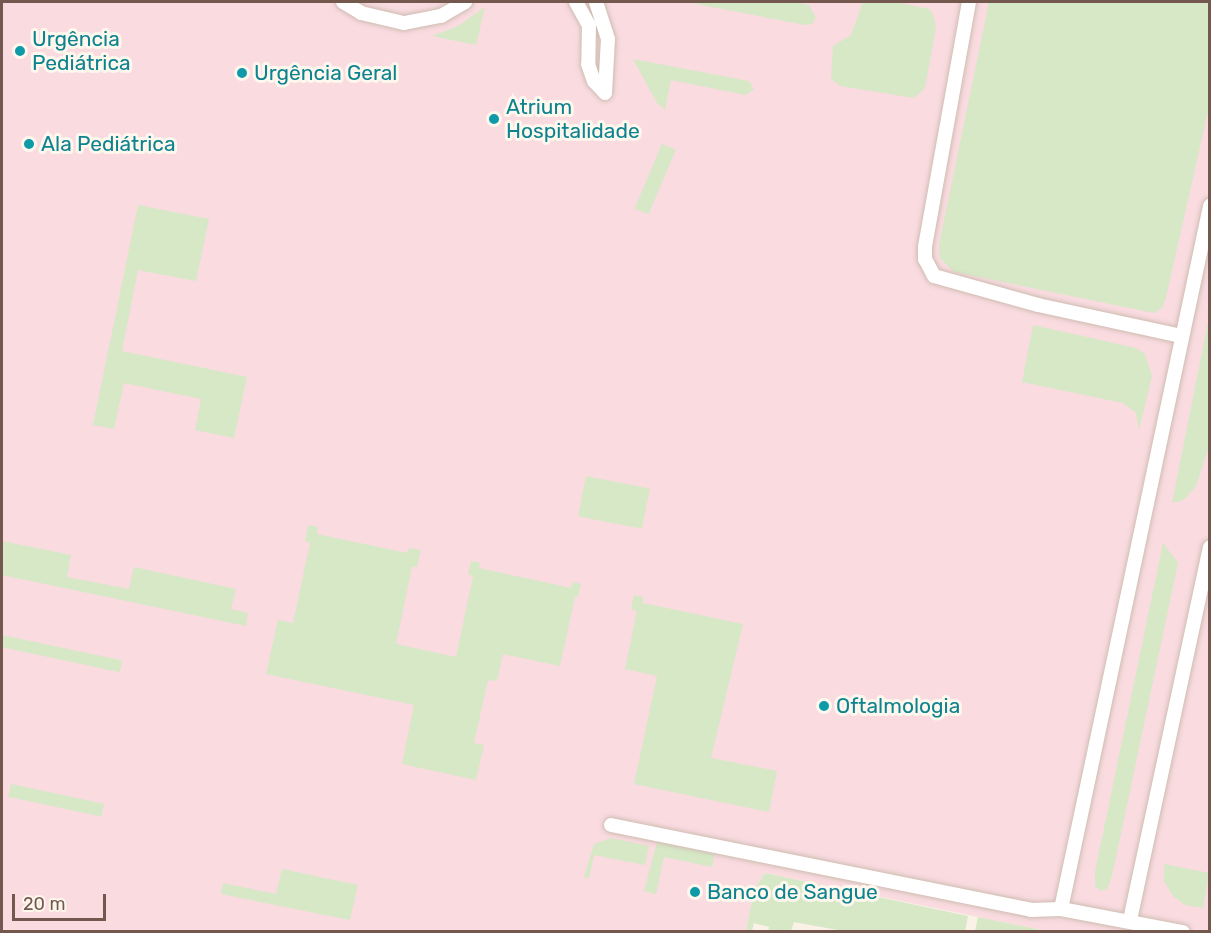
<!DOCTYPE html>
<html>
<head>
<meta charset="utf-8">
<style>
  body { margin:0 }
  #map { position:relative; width:1211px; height:933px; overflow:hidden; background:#fbf2e7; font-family:Rubik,sans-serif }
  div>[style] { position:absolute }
  .medical>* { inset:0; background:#f9dbe0 }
  .green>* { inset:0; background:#d6e8c6; transform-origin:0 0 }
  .roads { filter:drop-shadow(0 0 2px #cfbcb1) drop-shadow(0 0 2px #cfbcb1) }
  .service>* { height:14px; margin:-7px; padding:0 7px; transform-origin:7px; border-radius:7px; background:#fff }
  .dots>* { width:16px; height:16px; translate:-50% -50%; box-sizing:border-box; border:3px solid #fef7ed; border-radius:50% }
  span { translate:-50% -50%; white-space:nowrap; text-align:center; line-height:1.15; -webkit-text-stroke:6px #fef7ed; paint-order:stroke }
  .culture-label { font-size:21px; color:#0d838f }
  .left { translate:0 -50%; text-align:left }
  .frame { position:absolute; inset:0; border:3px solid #74584d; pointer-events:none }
  .scale { position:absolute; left:12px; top:894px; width:94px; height:27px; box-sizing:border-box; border:3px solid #74584d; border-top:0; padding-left:8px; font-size:18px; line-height:21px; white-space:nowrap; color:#74584d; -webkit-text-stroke:4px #fef7ed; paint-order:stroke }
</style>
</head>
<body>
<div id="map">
  <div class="medical">
    <div style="clip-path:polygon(2px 2px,1209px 2px,1209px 931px,1046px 931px,765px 873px,754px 890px,746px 931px,2px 932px)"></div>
  </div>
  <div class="green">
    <div style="clip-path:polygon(686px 2px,793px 2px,809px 5px,816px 18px,812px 24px,805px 25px)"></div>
    <div style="clip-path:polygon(863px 2px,894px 2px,929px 9px,933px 14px,936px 27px,925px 88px,914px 98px,840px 86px,831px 79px,833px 46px,851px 35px)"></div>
    <div style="clip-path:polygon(989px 2px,1209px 2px,1209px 107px,1166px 297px,1162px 308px,1154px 313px,954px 272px,940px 258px,939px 245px)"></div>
    <div style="clip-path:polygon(485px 7px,476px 45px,432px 36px,458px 26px)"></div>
    <div style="clip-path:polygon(633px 59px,749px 81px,754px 89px,746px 95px,671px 80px,665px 110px,657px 103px)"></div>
    <div style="left:662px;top:144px;width:15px;height:70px;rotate:23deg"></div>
    <div style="clip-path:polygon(138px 205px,209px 219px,196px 281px,138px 270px,122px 351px,247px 377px,234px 438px,195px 430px,201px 399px,124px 383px,114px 429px,93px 425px)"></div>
    <div style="clip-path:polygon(1209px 317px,1209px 446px,1196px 486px,1184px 500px,1172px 503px)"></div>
    <div style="clip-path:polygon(1033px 325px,1136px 348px,1145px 354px,1152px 376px,1139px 430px,1136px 413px,1123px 403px,1022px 382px)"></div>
    <div style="left:586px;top:476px;width:65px;height:41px;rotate:11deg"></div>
    <div style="clip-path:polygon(308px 525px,318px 527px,317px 534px,407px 553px,409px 548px,421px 550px,417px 567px,412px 567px,396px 644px,456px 657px,473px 576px,468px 574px,471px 561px,480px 563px,479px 568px,571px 588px,573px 582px,581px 584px,578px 597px,575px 597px,560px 666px,503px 654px,497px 681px,488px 680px,474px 743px,484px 745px,476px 780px,402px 764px,414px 705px,266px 674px,278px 620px,293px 623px,310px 543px,305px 541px)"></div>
    <div style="clip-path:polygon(2px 541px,71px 555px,67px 577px,129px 589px,134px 567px,236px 589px,231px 609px,248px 613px,246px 626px,2px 575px)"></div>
    <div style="clip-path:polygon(1163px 543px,1178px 563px,1112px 876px,1107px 889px,1101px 891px,1095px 886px,1095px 872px)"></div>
    <div style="clip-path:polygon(634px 595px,643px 597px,643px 603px,743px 624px,711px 758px,777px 771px,769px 812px,634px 784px,657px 676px,625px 669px,637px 611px,631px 609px)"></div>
    <div style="left:2px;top:635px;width:123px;height:12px;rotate:12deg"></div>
    <div style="left:11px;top:784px;width:95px;height:13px;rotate:12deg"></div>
    <div style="clip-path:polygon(611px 838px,649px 846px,645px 865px,594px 855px,589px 878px,584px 877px,594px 844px)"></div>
    <div style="clip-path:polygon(657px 842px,715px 854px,712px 867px,664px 857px,656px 894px,644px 891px)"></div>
    <div style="clip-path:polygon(1164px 864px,1209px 873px,1203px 908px,1185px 905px,1173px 896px,1164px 881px)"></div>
    <div style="clip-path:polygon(282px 869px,358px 885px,350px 920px,221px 894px,223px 883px,276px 894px)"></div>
    <div style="clip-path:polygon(765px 873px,968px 916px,965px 931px,843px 931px,794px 922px,791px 931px,768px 931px,769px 927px,754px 923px,752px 931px,746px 931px,754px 890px)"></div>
    <div style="clip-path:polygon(978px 917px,1046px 931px,975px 931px)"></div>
  </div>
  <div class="roads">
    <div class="service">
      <div style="left:343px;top:2px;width:21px;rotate:31deg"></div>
      <div style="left:361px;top:13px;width:44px;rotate:13.1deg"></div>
      <div style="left:404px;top:23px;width:38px;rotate:-11deg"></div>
      <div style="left:441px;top:16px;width:28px;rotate:-30deg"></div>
      <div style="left:576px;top:2px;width:26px;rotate:61deg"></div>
      <div style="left:589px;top:25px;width:39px;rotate:91deg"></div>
      <div style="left:588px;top:64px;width:18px;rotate:71deg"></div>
      <div style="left:594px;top:81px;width:16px;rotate:47deg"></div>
      <div style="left:596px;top:2px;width:39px;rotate:72deg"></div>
      <div style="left:608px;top:39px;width:54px;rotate:93.2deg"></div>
      <div style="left:969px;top:2px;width:249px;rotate:100.2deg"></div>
      <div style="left:925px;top:247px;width:12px;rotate:90deg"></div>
      <div style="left:925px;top:259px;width:19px;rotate:62deg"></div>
      <div style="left:934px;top:276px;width:108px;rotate:15.6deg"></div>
      <div style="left:1038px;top:305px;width:146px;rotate:12.2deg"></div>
      <div style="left:611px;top:825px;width:429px;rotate:11.4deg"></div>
      <div style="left:1031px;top:910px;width:30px;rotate:-2deg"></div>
      <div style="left:1061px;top:909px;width:124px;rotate:10.7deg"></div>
      <div style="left:1061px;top:909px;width:719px;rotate:-78.03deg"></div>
      <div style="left:1130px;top:920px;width:381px;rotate:-77.9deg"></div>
    </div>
  </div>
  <div class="dots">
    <div style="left:20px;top:51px;background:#0f9aa8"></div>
    <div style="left:242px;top:73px;background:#0f9aa8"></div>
    <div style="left:494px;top:119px;background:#0f9aa8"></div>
    <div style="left:29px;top:144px;background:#0f9aa8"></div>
    <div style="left:824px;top:706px;background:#0f9aa8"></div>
    <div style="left:695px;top:892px;background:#0f9aa8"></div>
  </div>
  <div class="culture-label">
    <span class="left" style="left:32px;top:51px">Urgência<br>Pediátrica</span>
    <span class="left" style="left:254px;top:73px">Urgência Geral</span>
    <span class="left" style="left:506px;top:119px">Atrium<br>Hospitalidade</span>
    <span class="left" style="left:41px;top:144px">Ala Pediátrica</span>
    <span class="left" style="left:836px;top:706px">Oftalmologia</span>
    <span class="left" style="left:707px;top:892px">Banco de Sangue</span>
  </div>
  <div class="frame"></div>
  <div class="scale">20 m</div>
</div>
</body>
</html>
